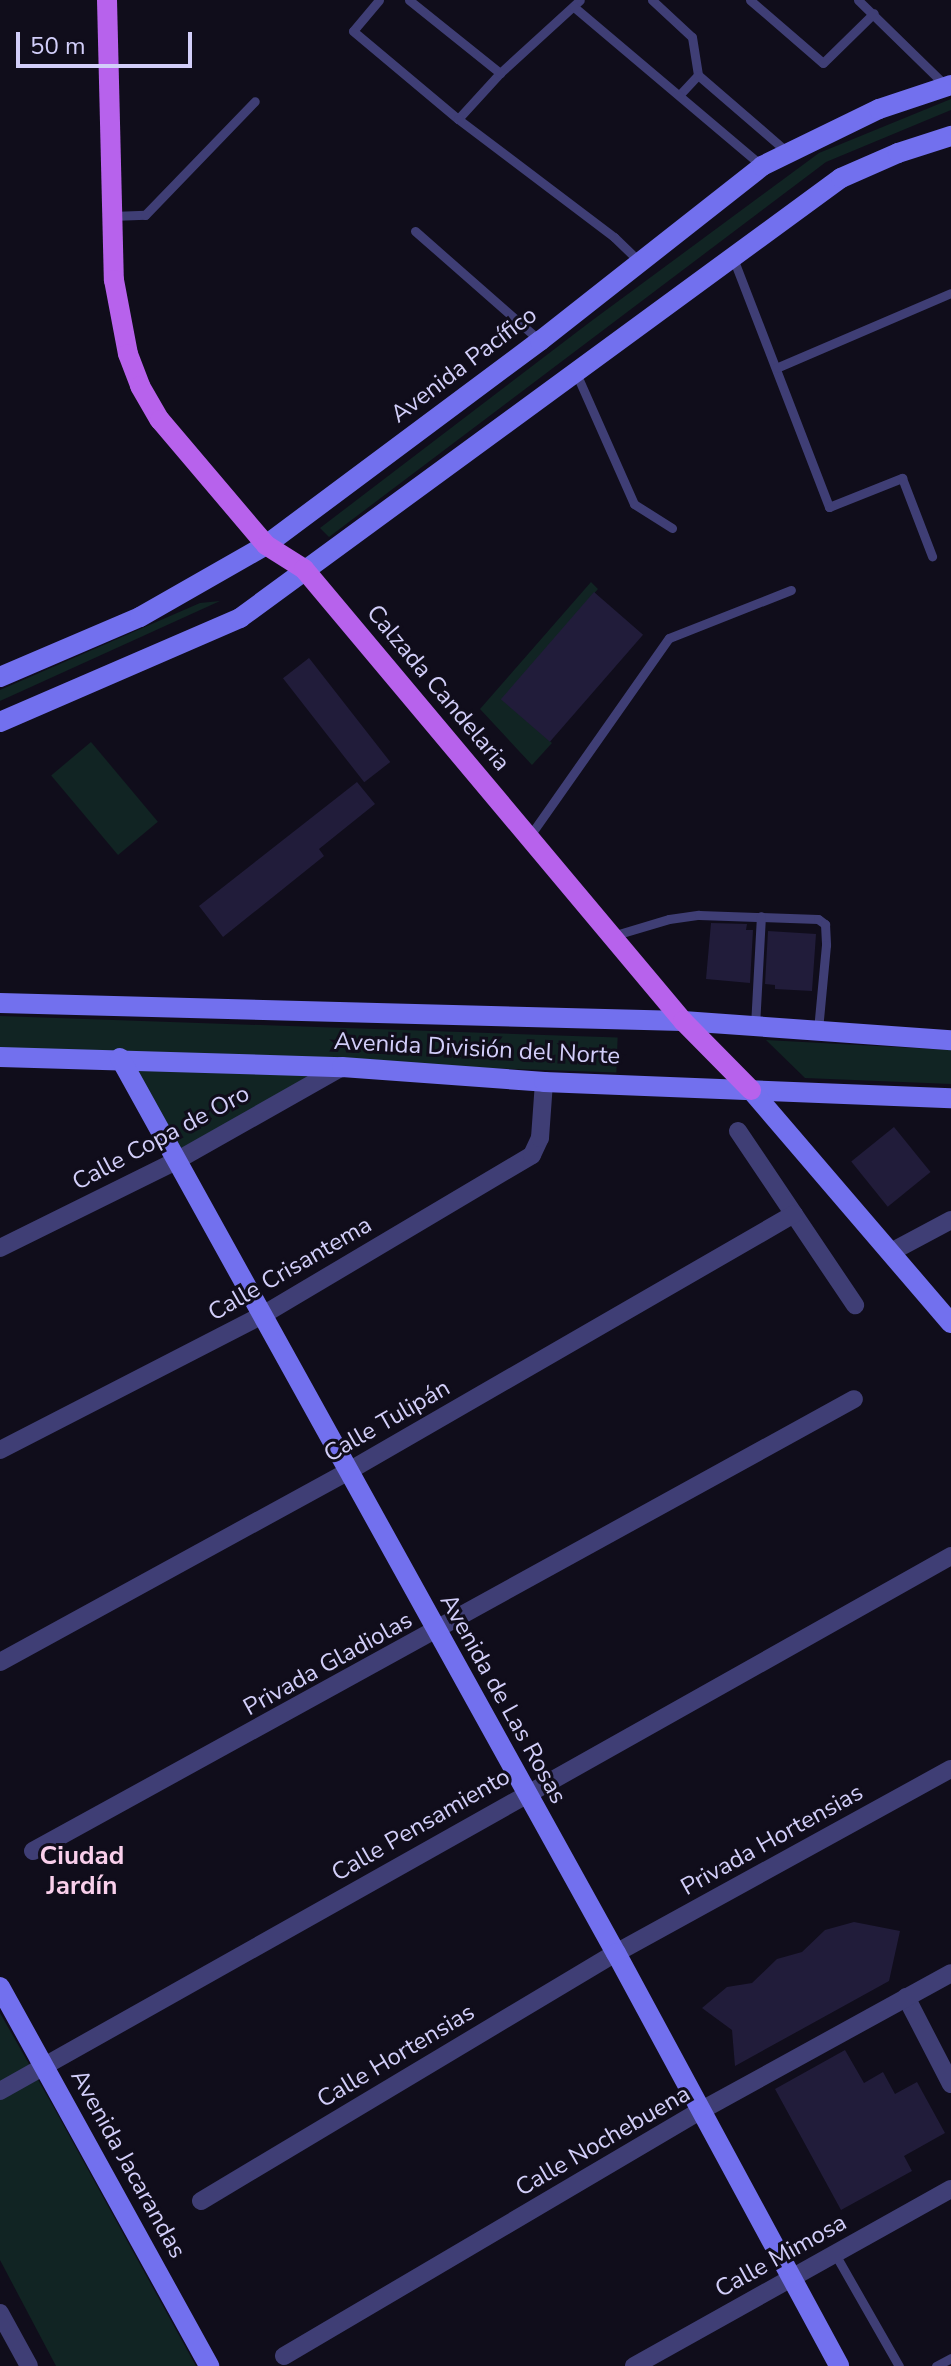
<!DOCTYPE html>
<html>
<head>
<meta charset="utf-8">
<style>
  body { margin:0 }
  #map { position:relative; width:951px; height:2366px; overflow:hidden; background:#100d1b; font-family:"Nunito Sans",sans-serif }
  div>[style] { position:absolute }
  .green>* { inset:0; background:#112423; transform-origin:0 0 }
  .building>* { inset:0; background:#211c3a; transform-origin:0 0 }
  .lane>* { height:9px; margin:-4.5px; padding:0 4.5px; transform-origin:4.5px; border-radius:4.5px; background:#3f3e75 }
  .street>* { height:18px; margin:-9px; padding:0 9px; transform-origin:9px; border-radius:9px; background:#3f3e75 }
  .secondary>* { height:20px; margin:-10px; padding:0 10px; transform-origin:10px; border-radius:10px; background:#7270ee }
  .primary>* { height:20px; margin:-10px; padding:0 10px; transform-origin:10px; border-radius:10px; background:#b762ec }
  span { translate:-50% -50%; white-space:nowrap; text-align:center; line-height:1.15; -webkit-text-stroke:6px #100d1b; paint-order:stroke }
  .street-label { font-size:24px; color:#d2cef9 }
  .neighbourhood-label { font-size:26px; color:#f9cfeb; font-weight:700 }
  .scale { position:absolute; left:16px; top:32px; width:176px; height:36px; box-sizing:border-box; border:4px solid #d2cef9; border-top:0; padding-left:10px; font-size:24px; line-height:28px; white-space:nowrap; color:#d2cef9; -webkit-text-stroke:6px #100d1b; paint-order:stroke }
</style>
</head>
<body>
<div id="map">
  <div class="green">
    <div style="clip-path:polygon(951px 99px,951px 110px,826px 162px,329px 537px,320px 528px,590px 322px,819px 153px)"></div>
    <div style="clip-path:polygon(591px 582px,598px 589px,503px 700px,552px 743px,532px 765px,480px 709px)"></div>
    <div style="clip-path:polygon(220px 601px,0 701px,0 690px,200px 603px)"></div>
    <div style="left:91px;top:742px;width:104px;height:52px;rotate:50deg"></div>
    <div style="left:0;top:1016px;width:618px;height:35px;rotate:2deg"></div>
    <div style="clip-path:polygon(766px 1040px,951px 1050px,951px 1084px,805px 1078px)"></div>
    <div style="clip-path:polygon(126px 1066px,340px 1077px,176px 1160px)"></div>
    <div style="clip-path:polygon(0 2013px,53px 2106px,196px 2366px,56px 2366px,0 2260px)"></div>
  </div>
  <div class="building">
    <div style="left:594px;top:592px;width:65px;height:142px;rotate:41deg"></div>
    <div style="left:309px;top:658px;width:132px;height:33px;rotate:52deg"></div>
    <div style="clip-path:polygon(357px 782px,375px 804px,319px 849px,324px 856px,223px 937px,199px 906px)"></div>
    <div style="clip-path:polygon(711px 923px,747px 924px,746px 930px,753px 930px,750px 983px,706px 979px)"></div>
    <div style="clip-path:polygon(768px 931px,816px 934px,812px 991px,775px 989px,775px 985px,765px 984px)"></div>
    <div style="left:894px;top:1127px;width:58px;height:55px;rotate:51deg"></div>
    <div style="clip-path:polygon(854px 1922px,900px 1931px,889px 1981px,735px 2066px,732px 2030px,702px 2008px,727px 1987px,752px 1983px,777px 1959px,802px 1952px,825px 1930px)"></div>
    <div style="clip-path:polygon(845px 2050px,864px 2083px,883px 2072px,895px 2094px,917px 2082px,945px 2133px,904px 2156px,912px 2171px,841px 2210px,775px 2089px)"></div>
  </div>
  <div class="lane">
    <div style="left:379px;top:0;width:40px;rotate:130deg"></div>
    <div style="left:353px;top:31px;width:137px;rotate:40deg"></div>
    <div style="left:458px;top:119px;width:62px;rotate:-47.6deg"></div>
    <div style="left:500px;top:73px;width:108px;rotate:-42.4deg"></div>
    <div style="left:409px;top:0;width:117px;rotate:38.7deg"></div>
    <div style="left:652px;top:0;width:54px;rotate:42.8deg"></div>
    <div style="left:692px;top:37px;width:38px;rotate:81deg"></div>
    <div style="left:698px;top:75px;width:26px;rotate:133deg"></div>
    <div style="left:750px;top:0;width:96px;rotate:40.8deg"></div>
    <div style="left:823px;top:63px;width:71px;rotate:-44.4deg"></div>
    <div style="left:858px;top:0;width:123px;rotate:44.3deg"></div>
    <div style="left:574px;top:7px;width:246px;rotate:40.2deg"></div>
    <div style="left:698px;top:75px;width:116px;rotate:40.8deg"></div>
    <div style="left:458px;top:119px;width:196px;rotate:37.1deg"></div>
    <div style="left:614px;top:237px;width:35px;rotate:44deg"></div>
    <div style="left:112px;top:216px;width:33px;rotate:-2deg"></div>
    <div style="left:145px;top:215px;width:158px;rotate:-46deg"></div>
    <div style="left:415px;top:231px;width:167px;rotate:41.3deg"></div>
    <div style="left:733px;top:258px;width:267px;rotate:68.9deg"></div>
    <div style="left:829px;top:507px;width:79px;rotate:-21.7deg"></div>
    <div style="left:902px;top:478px;width:84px;rotate:69deg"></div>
    <div style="left:776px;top:368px;width:190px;rotate:-23.2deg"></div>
    <div style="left:576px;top:373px;width:143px;rotate:66.1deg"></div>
    <div style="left:634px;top:504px;width:45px;rotate:32.3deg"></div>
    <div style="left:529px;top:837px;width:243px;rotate:-54.9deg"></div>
    <div style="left:669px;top:638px;width:131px;rotate:-21.5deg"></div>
    <div style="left:612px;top:936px;width:59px;rotate:-16.6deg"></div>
    <div style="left:669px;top:919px;width:30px;rotate:-8deg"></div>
    <div style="left:699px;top:915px;width:119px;rotate:1.9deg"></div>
    <div style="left:818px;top:919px;width:9px;rotate:36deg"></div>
    <div style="left:825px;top:924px;width:21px;rotate:87deg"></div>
    <div style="left:826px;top:945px;width:85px;rotate:95.4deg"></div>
    <div style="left:755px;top:1026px;width:110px;rotate:-86.9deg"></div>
    <div style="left:835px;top:2254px;width:129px;rotate:60.3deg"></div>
    <div style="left:936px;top:2366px;width:17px;rotate:-28deg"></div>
  </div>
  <div class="street">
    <div style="left:738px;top:1131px;width:210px;rotate:56.1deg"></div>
    <div style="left:0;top:1248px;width:196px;rotate:-26.3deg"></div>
    <div style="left:176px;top:1161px;width:191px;rotate:-29.5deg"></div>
    <div style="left:891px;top:1252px;width:68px;rotate:-28.1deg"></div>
    <div style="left:0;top:1450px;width:293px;rotate:-27.2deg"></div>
    <div style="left:261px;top:1316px;width:315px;rotate:-30.7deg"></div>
    <div style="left:532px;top:1155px;width:19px;rotate:-65deg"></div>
    <div style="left:540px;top:1138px;width:56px;rotate:-85.9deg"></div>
    <div style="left:0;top:1662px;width:396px;rotate:-28.7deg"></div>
    <div style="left:347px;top:1472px;width:516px;rotate:-29.99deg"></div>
    <div style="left:33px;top:1851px;width:937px;rotate:-28.83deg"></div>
    <div style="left:906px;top:1997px;width:98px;rotate:62.7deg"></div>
    <div style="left:0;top:2091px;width:1091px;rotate:-29.36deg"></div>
    <div style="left:201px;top:2201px;width:483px;rotate:-30.9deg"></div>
    <div style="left:616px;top:1953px;width:382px;rotate:-28.8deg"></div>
    <div style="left:0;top:2313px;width:60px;rotate:61.3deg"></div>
    <div style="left:284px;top:2356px;width:485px;rotate:-30.5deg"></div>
    <div style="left:702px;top:2110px;width:284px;rotate:-28.8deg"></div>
    <div style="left:634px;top:2366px;width:363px;rotate:-29.2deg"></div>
  </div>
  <div class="secondary">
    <div style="left:0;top:677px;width:152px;rotate:-23.2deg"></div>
    <div style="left:140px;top:617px;width:145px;rotate:-29.7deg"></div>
    <div style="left:266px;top:545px;width:342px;rotate:-36.7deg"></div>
    <div style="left:540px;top:341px;width:283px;rotate:-38.2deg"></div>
    <div style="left:762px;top:166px;width:130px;rotate:-26deg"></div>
    <div style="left:879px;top:109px;width:76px;rotate:-18.4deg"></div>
    <div style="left:0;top:722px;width:262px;rotate:-23.4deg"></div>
    <div style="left:240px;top:618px;width:745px;rotate:-36.21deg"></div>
    <div style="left:841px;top:178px;width:62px;rotate:-23.7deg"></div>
    <div style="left:898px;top:153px;width:56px;rotate:-17.8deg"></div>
    <div style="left:0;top:1003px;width:683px;rotate:1.51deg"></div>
    <div style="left:683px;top:1021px;width:269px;rotate:4.1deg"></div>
    <div style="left:0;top:1057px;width:342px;rotate:1.7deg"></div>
    <div style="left:342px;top:1067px;width:203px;rotate:4.2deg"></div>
    <div style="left:544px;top:1082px;width:407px;rotate:2.3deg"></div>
    <div style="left:120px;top:1058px;width:1023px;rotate:61.01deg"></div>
    <div style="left:616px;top:1953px;width:469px;rotate:61.6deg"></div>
    <div style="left:751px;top:1090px;width:307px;rotate:49.4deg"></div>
    <div style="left:0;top:1987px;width:433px;rotate:61.1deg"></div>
  </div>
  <div class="primary">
    <div style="left:107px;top:0;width:280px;rotate:88.6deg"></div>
    <div style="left:114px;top:280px;width:75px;rotate:79.3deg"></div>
    <div style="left:128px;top:354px;width:34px;rotate:69deg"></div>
    <div style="left:140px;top:386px;width:39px;rotate:60deg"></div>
    <div style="left:160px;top:420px;width:164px;rotate:49.7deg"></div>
    <div style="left:266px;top:545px;width:45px;rotate:32.3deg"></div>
    <div style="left:304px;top:569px;width:590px;rotate:50.02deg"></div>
    <div style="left:683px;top:1021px;width:97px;rotate:45.4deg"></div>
  </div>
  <div class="street-label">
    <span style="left:464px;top:365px;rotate:-37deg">Avenida Pacífico</span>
    <span style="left:438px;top:688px;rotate:50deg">Calzada Candelaria</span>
    <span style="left:477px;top:1049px;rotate:3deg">Avenida División del Norte</span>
    <span style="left:161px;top:1138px;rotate:-28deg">Calle Copa de Oro</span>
    <span style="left:290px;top:1269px;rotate:-30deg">Calle Crisantema</span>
    <span style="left:387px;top:1421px;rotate:-30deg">Calle Tulipán</span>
    <span style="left:328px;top:1664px;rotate:-29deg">Privada Gladiolas</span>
    <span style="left:503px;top:1699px;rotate:61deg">Avenida de Las Rosas</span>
    <span style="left:421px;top:1825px;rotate:-30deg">Calle Pensamiento</span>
    <span style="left:772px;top:1840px;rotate:-29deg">Privada Hortensias</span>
    <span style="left:396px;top:2056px;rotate:-31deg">Calle Hortensias</span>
    <span style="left:603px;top:2141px;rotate:-30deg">Calle Nochebuena</span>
    <span style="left:128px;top:2164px;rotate:61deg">Avenida Jacarandas</span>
    <span style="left:781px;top:2256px;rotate:-29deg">Calle Mimosa</span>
  </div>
  <div class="neighbourhood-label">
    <span style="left:82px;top:1871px">Ciudad<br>Jardín</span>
  </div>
  <div class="scale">50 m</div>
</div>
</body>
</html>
